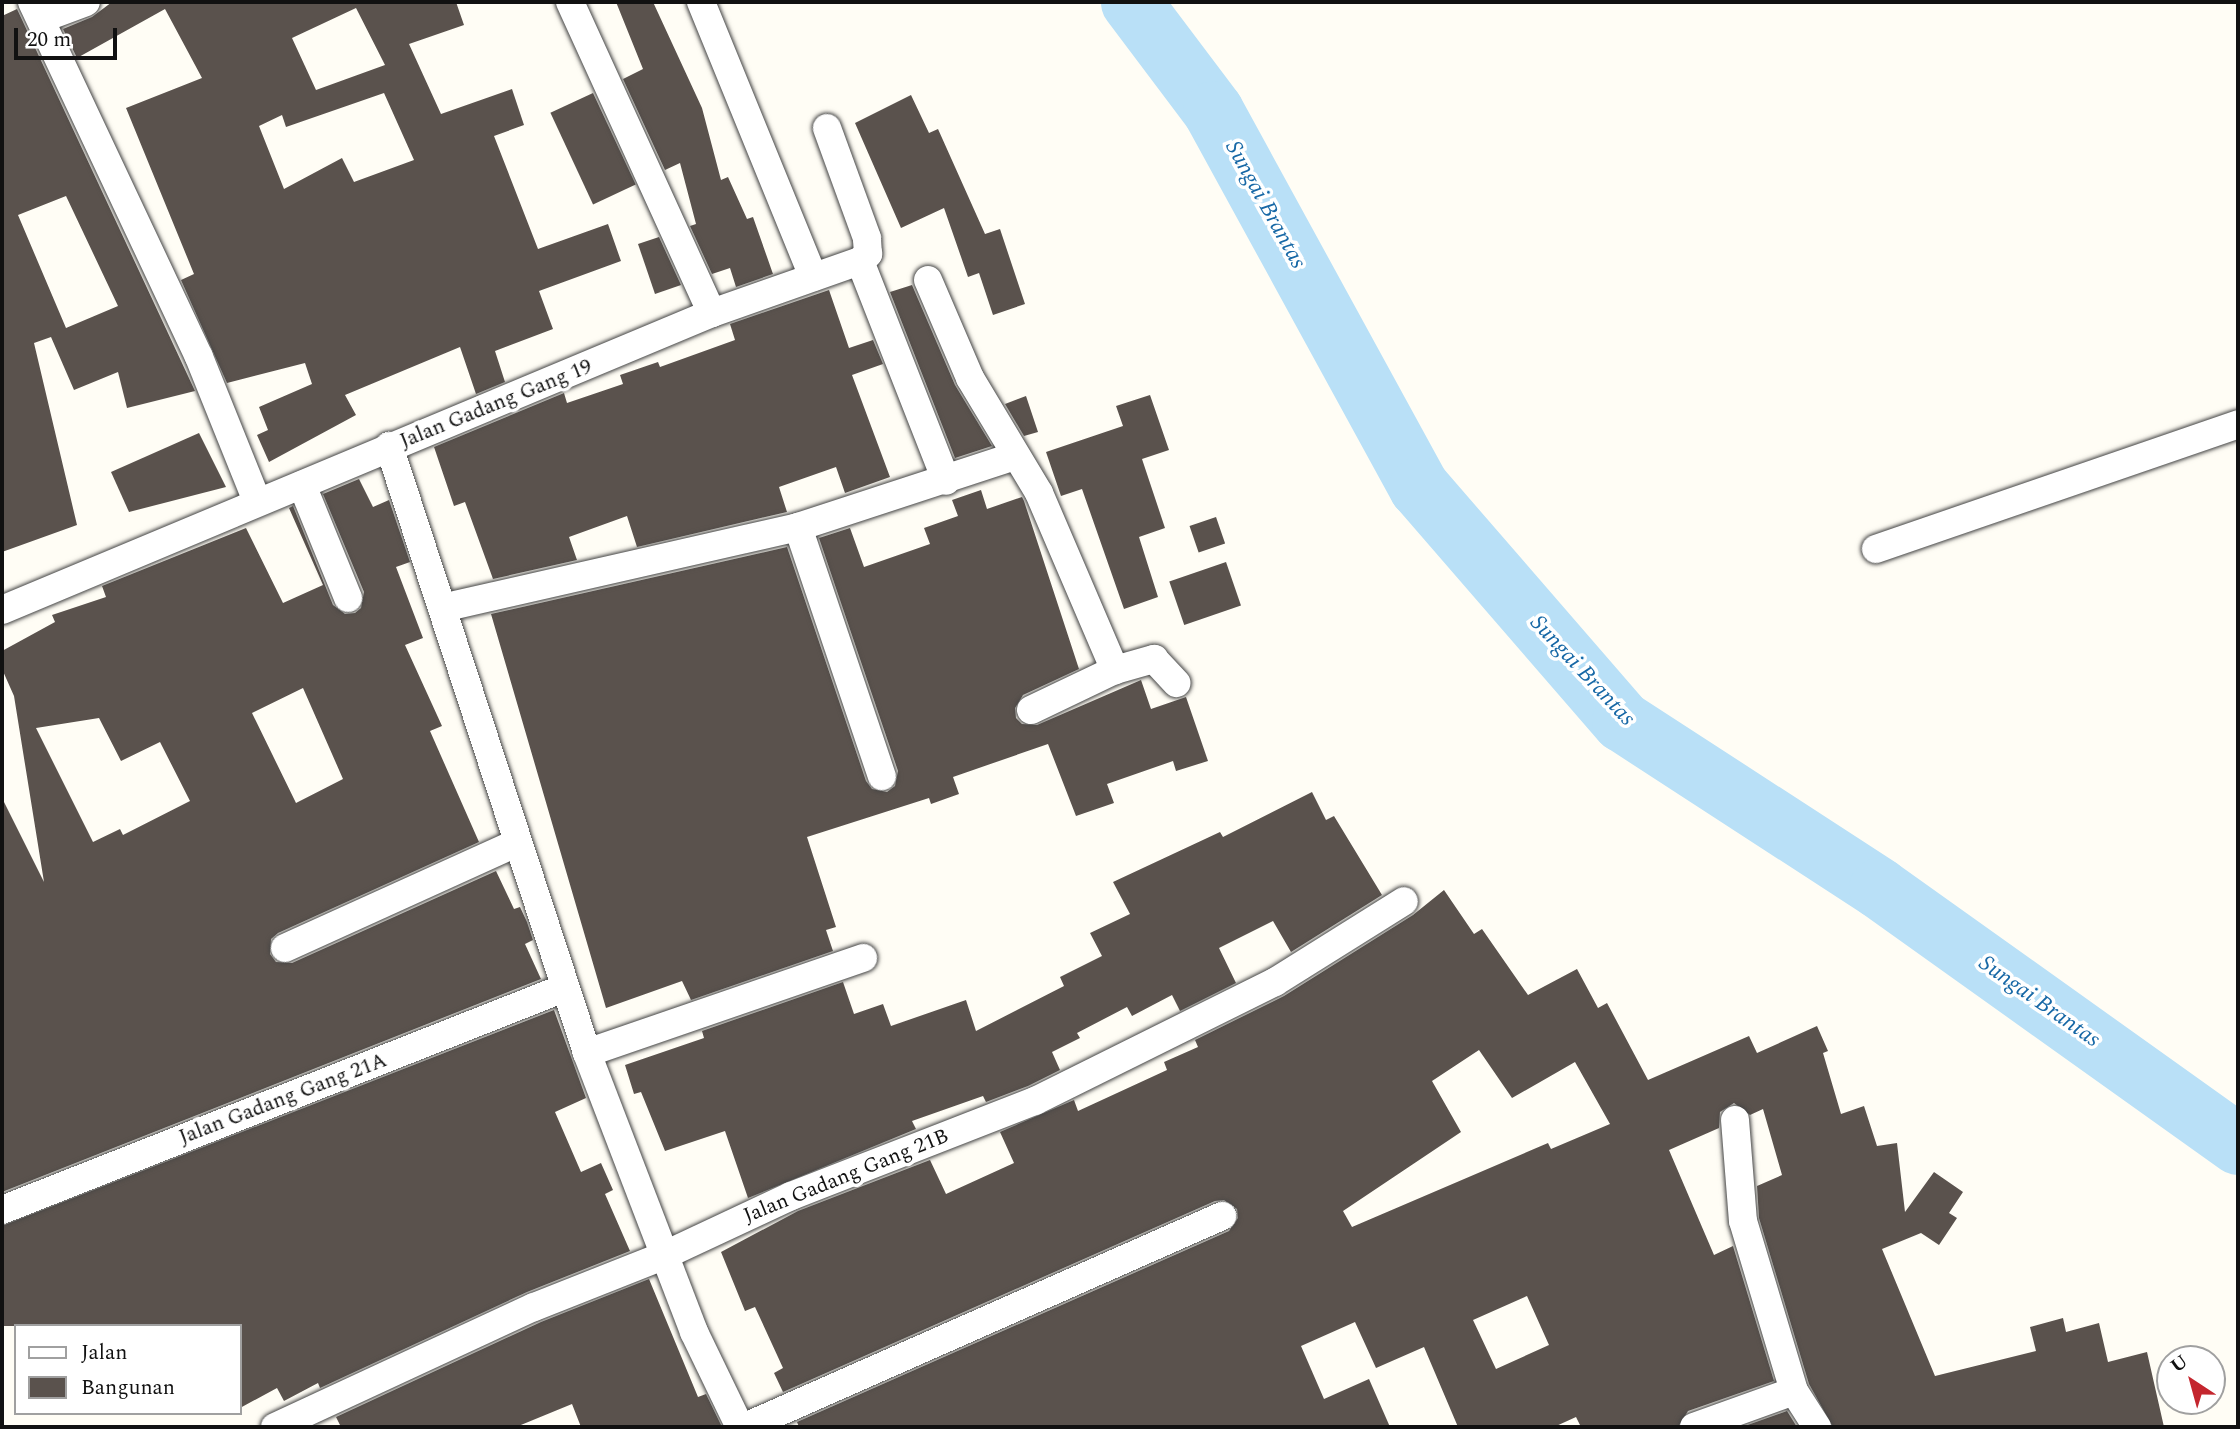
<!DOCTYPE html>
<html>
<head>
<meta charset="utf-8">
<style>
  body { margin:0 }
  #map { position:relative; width:2240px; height:1429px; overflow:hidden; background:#fffdf5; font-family:Spectral,serif }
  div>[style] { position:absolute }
  .river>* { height:61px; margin:-30.5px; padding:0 30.5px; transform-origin:30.5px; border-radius:30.5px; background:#b9e0f7 }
  .building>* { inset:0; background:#5a524d; transform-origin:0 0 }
  .roads { filter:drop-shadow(0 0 2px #444) drop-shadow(0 0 2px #444) }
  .minor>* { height:28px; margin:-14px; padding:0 14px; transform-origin:14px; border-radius:14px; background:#fff }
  span { translate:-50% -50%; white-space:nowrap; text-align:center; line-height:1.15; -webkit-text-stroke:7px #fff; paint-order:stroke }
  .street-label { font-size:21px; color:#111 }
  .water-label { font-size:23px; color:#1768a6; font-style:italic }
  .frame { position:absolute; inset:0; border:4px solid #111; pointer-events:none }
  .legend { position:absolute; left:14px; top:1324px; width:228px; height:91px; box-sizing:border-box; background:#fff; border:2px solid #a0a0a0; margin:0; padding:9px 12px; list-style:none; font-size:21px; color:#111 }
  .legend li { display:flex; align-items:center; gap:14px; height:35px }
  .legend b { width:35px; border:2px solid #a0a0a0 }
  .north { position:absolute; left:2156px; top:1345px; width:70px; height:70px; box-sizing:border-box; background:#fff; border:2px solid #a0a0a0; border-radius:50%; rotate:324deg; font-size:19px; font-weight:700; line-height:28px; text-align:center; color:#111 }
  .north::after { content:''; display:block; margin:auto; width:24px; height:32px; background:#c4262e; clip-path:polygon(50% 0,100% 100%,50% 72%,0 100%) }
  .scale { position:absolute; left:14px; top:28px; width:103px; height:32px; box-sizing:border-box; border:4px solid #111; border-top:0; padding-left:9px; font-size:21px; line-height:24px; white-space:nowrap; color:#111; -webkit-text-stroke:5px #fff; paint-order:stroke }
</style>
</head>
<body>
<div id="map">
  <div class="river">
    <div style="left:1131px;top:2px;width:136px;rotate:53deg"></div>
    <div style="left:1213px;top:111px;width:429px;rotate:61.3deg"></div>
    <div style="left:1419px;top:487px;width:310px;rotate:49.1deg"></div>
    <div style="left:1622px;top:721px;width:306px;rotate:33deg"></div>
    <div style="left:1879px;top:888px;width:441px;rotate:35.5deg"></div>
  </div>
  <div class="building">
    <div style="clip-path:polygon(evenodd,112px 2px,456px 2px,464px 25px,409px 44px,441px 114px,512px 89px,524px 125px,494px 136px,538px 249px,608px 224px,621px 261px,539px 291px,553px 329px,495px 351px,505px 382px,476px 394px,460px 347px,345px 395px,356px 415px,269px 462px,257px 435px,268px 430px,259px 407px,312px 384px,305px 363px,227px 383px,181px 280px,194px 274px,126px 108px,202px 78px,165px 9px,77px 58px,63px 29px,92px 17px,112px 2px,356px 8px,385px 65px,316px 90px,292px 38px,356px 8px,112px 2px,384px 93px,414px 160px,354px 182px,342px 158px,284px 189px,259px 126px,282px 115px,286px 127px,384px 93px)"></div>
    <div style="clip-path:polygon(616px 2px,653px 2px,702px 108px,721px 180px,728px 177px,747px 219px,753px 217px,773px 274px,736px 287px,730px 268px,712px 274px,690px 226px,696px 224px,680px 163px,665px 170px,623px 79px,643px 69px)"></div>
    <div style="clip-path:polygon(evenodd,17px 9px,195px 391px,127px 408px,118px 372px,74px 390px,51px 337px,34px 343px,77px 525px,2px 552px,2px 16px,17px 9px,66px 196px,118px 306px,66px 328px,18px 215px,66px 196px)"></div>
    <div style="left:593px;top:93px;width:101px;height:47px;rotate:65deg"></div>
    <div style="clip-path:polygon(911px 95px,929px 133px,938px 129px,985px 234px,1000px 229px,1025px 304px,993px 315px,979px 273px,968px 277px,944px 208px,901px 228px,855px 123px)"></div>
    <div style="clip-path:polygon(659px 237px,681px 285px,655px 294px,638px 244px)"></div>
    <div style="clip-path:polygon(912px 285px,955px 385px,992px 446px,955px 458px,890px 292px)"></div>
    <div style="clip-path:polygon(829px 290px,849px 348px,873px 340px,883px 364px,852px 375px,890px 477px,845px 493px,836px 467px,779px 487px,787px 512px,637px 547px,627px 516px,569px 537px,577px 560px,493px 579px,465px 502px,454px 506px,434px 447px,564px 393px,567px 403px,623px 384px,620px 375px,658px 362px,660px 367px,735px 340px,730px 324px)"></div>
    <div style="clip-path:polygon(1150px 395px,1169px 450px,1142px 459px,1165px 528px,1139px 537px,1158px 597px,1124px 609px,1082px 489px,1061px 496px,1046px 452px,1123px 426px,1116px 406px)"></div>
    <div style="clip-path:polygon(1026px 396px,1038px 432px,1024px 436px,1005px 404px)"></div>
    <div style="clip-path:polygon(199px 433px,226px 487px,129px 512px,111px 472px)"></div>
    <div style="clip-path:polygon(evenodd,359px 479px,373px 507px,389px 500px,410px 562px,396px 567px,423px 638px,405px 645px,442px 726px,430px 731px,479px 842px,278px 933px,271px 939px,270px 954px,276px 962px,292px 963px,496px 871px,514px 909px,520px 907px,527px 922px,533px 940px,525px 944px,541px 979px,2px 1192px,2px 798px,44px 882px,14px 696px,2px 669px,2px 651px,55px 622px,52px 615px,106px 597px,102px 586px,246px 528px,283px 603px,323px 585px,289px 508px,293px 506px,333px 605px,345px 614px,355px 613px,361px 608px,364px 592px,323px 494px,359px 479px,303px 688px,343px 779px,296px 803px,252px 713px,303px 688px,359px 479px,99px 718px,121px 761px,160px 742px,190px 801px,123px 835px,120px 829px,93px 842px,36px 728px,99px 718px)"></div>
    <div style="clip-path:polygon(981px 490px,987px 509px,1022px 497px,1024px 501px,1079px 669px,1023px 695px,1015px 708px,1016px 718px,1022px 724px,1037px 725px,1141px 680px,1151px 709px,1186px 697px,1208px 761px,1176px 771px,1173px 761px,1107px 784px,1114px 803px,1076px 816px,1048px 744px,953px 777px,959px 794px,931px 804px,929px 798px,807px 837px,836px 927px,826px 930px,833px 951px,691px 1000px,682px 981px,606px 1008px,491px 614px,787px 547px,866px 781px,872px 789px,887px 792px,895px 786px,898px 771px,819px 538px,850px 528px,864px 567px,930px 544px,924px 528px,958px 516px,952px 500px)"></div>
    <div style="left:1216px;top:517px;width:28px;height:28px;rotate:71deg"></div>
    <div style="left:1226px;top:562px;width:46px;height:60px;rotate:71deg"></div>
    <div style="clip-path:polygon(1312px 792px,1326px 820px,1334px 816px,1382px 895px,1291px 952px,1273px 921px,1219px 948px,1236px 983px,1180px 1011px,1172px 995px,1132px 1016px,1127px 1007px,1077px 1033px,1080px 1038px,1052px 1052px,1060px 1070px,1028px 1086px,986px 1102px,983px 1096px,912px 1121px,916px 1129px,748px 1198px,725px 1131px,665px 1151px,641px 1092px,634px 1094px,625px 1065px,704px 1038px,702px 1031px,843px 982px,854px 1014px,883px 1004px,891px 1026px,966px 1000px,976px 1031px,1064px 986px,1060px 977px,1102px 956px,1090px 933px,1130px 914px,1113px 882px,1220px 832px,1223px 837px)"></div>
    <div style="clip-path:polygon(evenodd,1444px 890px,1474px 934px,1482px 929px,1528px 995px,1577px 969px,1598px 1008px,1607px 1003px,1648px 1080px,1749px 1036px,1757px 1053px,1817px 1026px,1828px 1051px,1823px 1053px,1841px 1114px,1864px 1106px,1877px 1146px,1897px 1143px,1905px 1212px,1934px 1172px,1963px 1192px,1949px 1213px,1957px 1218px,1939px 1245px,1921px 1233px,1882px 1249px,1935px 1376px,2036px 1351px,2030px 1327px,2063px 1318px,2066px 1332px,2099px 1323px,2108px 1362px,2147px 1352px,2164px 1427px,1833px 1427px,1809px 1384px,1759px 1218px,1757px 1186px,1782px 1175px,1763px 1109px,1750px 1115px,1734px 1103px,1720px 1112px,1719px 1128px,1669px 1150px,1714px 1255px,1733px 1246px,1774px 1381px,1688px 1411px,1678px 1427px,1581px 1427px,1576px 1417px,1554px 1427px,1458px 1427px,1424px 1347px,1376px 1368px,1355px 1322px,1301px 1346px,1324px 1399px,1369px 1379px,1390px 1427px,799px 1427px,797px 1422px,1229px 1231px,1238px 1218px,1237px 1209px,1224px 1200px,1215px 1201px,783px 1392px,774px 1373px,783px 1368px,755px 1307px,745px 1311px,721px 1252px,798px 1211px,930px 1160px,946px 1194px,1014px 1163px,1000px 1132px,1074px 1100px,1078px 1111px,1167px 1070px,1164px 1062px,1198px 1047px,1195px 1040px,1284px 996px,1413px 915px,1444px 890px,1479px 1050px,1512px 1098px,1575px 1062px,1610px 1124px,1551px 1149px,1548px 1143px,1352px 1227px,1343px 1211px,1461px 1132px,1432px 1081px,1479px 1050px,1444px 890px,1527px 1296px,1549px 1345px,1496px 1369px,1473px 1320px,1527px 1296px)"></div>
    <div style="clip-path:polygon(554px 1010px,586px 1098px,555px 1112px,581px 1172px,601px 1163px,613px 1190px,605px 1194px,630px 1251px,527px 1292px,320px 1388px,318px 1383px,284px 1401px,277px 1388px,240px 1408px,240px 1326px,2px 1326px,2px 1226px)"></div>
    <div style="clip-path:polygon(649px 1279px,698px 1397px,706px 1394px,722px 1427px,581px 1427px,572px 1404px,516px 1427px,341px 1427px,336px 1417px,541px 1322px)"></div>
    <div style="clip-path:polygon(1787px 1411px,1797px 1427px,1742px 1427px)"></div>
  </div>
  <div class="roads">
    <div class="minor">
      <div style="left:32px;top:2px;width:392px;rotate:64.8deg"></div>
      <div style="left:199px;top:357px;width:155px;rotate:68.1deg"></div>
      <div style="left:570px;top:2px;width:342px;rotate:65.5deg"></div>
      <div style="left:701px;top:2px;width:297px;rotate:67.8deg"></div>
      <div style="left:41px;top:19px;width:48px;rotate:-20.7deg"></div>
      <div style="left:860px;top:261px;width:236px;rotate:68.6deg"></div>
      <div style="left:928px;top:280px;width:107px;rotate:66.8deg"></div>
      <div style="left:970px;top:378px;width:134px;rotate:59deg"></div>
      <div style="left:1039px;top:493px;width:193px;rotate:66.8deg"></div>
      <div style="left:1115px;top:670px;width:41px;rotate:-15.8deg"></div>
      <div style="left:1154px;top:659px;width:33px;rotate:47deg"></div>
      <div style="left:389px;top:446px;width:638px;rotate:71.93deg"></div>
      <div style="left:587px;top:1053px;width:299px;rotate:69deg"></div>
      <div style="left:694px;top:1332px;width:106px;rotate:64.2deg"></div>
      <div style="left:302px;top:485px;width:122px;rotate:67.8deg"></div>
      <div style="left:798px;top:527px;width:263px;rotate:71.4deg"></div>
      <div style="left:1876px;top:549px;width:383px;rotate:-19deg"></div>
      <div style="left:442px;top:608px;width:365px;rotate:-12.8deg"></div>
      <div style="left:798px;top:527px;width:228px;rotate:-18.1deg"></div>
      <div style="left:2px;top:610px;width:770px;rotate:-22.7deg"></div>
      <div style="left:712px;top:313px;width:157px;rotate:-19.4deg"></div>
      <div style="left:860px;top:261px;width:11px;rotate:-41deg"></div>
      <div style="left:868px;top:254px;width:16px;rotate:-94deg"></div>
      <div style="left:867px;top:238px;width:117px;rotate:-110deg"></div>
      <div style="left:1031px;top:710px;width:93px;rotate:-25.5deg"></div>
      <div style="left:285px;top:948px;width:255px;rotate:-24.4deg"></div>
      <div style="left:587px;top:1053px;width:292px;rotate:-19deg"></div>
      <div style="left:1735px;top:1120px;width:101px;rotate:85.5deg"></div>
      <div style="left:1743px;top:1221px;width:177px;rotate:73.3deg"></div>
      <div style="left:1794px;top:1391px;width:43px;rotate:57.4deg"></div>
      <div style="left:2px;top:1210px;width:604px;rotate:-21.55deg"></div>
      <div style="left:275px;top:1427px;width:285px;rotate:-24.9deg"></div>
      <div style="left:534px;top:1307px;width:139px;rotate:-21.6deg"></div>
      <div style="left:663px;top:1256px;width:141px;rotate:-25.1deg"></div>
      <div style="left:791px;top:1196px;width:262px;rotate:-21.3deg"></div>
      <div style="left:1035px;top:1101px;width:268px;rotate:-26.4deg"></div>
      <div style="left:1275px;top:982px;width:152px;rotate:-32.1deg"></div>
      <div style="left:745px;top:1427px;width:522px;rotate:-23.86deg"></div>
      <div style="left:1694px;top:1427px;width:106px;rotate:-19.8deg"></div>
    </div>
  </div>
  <div class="street-label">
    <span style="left:496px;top:404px;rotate:-22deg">Jalan Gadang Gang 19</span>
    <span style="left:283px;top:1099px;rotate:-21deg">Jalan Gadang Gang 21A</span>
    <span style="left:846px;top:1176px;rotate:-22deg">Jalan Gadang Gang 21B</span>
  </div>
  <div class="water-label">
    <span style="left:1265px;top:205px;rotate:61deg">Sungai Brantas</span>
    <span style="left:1582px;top:671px;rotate:47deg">Sungai Brantas</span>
    <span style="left:2039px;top:1002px;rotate:35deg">Sungai Brantas</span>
  </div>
  <div class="frame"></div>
  <ul class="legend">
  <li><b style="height:9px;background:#fff"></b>Jalan</li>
  <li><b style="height:19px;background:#5a524d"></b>Bangunan</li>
  </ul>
  <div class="north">U</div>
  <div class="scale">20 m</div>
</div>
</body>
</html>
